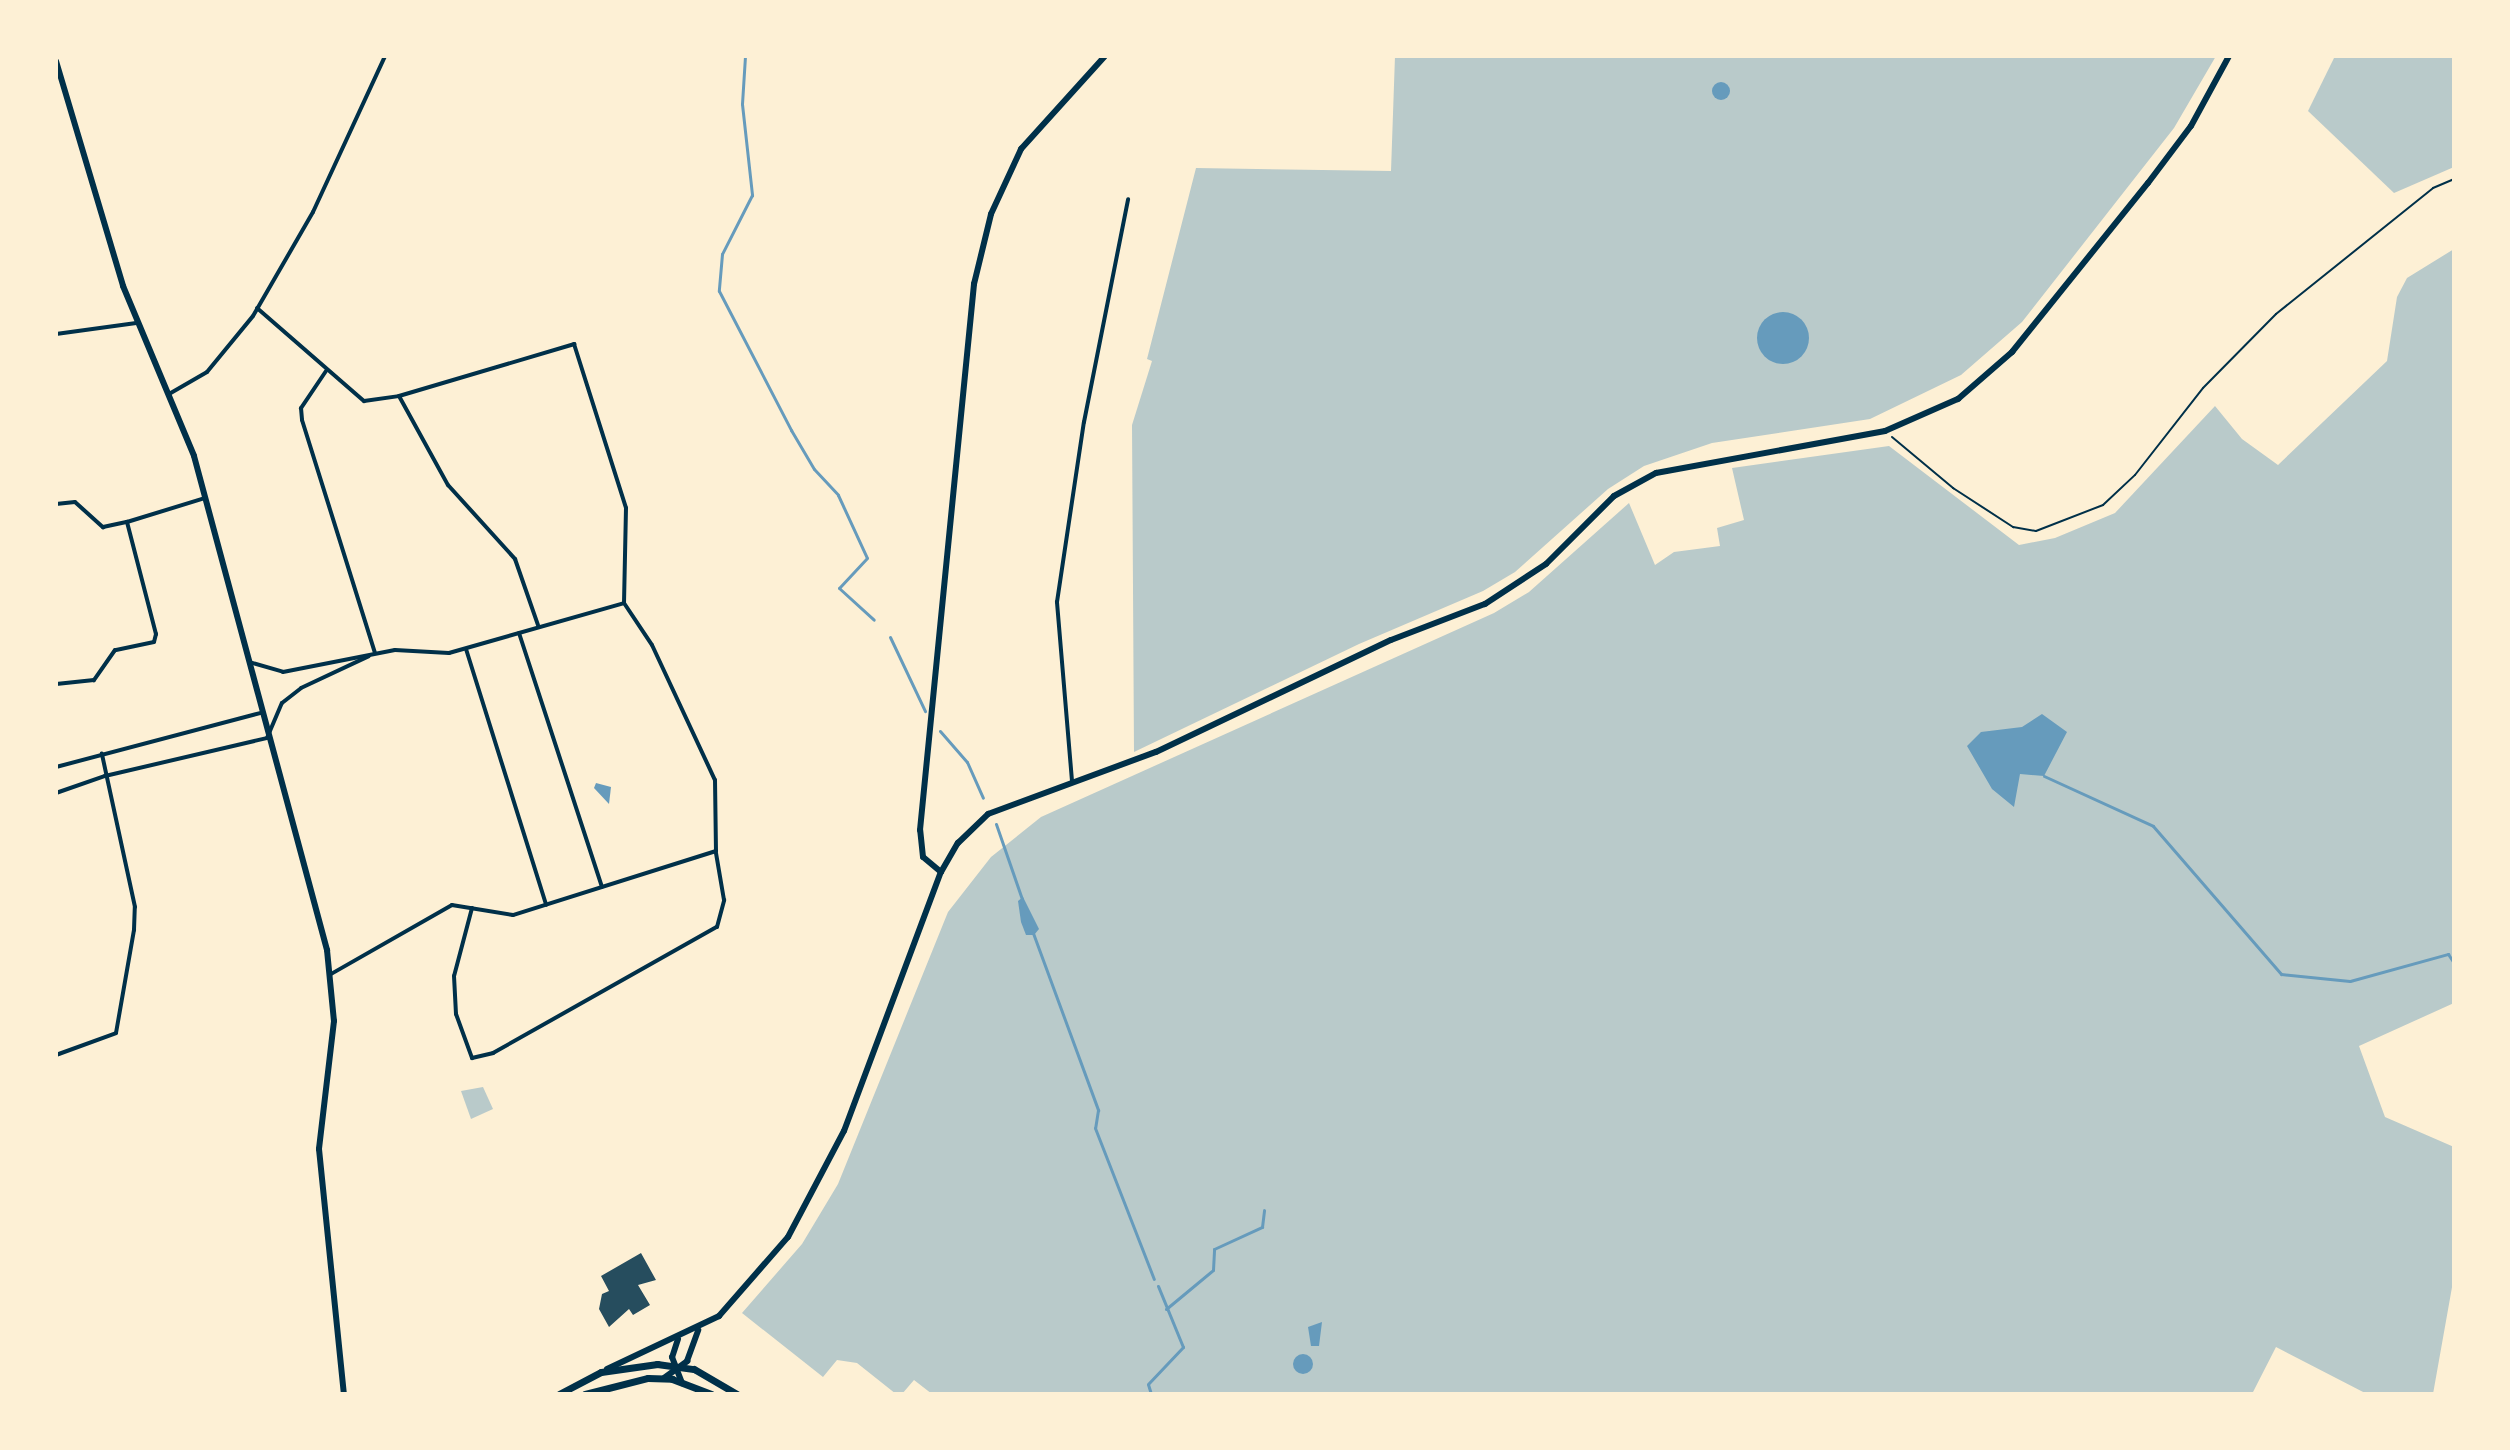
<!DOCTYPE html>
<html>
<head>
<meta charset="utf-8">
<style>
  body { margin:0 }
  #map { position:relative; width:2510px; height:1450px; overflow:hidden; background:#fdf0d5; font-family:Overpass,sans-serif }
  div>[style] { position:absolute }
  .green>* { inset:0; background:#b9caca }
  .water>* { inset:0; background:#669bbc }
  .round { border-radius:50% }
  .stream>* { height:3px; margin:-1.5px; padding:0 1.5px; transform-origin:1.5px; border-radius:1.5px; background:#669bbc }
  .building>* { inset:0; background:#264d5e }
  .path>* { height:2px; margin:-1px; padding:0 1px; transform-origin:1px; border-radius:1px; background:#003049 }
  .minor>* { height:4px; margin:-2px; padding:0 2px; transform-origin:2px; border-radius:2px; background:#003049 }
  .tertiary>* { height:6px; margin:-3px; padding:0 3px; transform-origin:3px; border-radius:3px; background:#003049 }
  .primary>* { height:7px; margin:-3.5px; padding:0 3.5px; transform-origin:3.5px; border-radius:3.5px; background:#003049 }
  span { translate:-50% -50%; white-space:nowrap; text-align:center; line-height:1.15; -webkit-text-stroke:6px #fdf0d5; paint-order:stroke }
  .frame { position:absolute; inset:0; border:58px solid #fdf0d5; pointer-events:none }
</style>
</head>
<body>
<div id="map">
  <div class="green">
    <div style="clip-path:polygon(1395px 56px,2216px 56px,2174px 128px,2022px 322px,1961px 375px,1870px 419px,1712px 443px,1644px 466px,1608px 489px,1515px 572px,1483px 591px,1359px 644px,1134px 752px,1132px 425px,1152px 361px,1147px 359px,1196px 168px,1391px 171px)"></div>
    <div style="clip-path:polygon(2335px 56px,2454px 56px,2454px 167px,2394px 193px,2308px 111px)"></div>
    <div style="clip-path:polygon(2454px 249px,2454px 1003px,2359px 1046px,2385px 1117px,2454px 1147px,2454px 1276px,2433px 1394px,2367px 1394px,2276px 1347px,2252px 1394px,932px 1394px,914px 1380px,902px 1394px,896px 1394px,857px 1363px,837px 1360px,823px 1377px,742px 1313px,802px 1244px,838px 1184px,948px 912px,991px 857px,1041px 817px,1494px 613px,1529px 592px,1629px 503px,1655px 565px,1674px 552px,1720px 546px,1717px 528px,1744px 520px,1732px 468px,1889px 446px,2019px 545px,2055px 538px,2115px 513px,2215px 406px,2242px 439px,2278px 465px,2387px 361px,2397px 297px,2407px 278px)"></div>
    <div style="clip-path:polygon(483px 1087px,493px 1109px,471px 1119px,461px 1091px)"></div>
  </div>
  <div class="water">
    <div class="round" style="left:1712px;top:82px;width:18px;height:18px"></div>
    <div class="round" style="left:1757px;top:312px;width:52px;height:52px"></div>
    <div style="clip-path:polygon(2042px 714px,2067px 732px,2044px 776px,2020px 774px,2014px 807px,1992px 789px,1967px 746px,1981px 732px,2022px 727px)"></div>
    <div style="clip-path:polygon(596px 783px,611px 787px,609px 804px,594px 788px)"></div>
    <div style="clip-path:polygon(1023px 897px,1039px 929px,1034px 935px,1026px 935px,1021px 922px,1018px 901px)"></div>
    <div style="clip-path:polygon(1322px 1322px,1319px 1346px,1311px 1346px,1308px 1327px)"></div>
    <div class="round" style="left:1293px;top:1354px;width:20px;height:20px"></div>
  </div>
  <div class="stream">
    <div style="left:745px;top:56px;width:48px;rotate:93.6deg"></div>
    <div style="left:742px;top:104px;width:92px;rotate:83.7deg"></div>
    <div style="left:752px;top:195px;width:66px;rotate:117deg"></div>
    <div style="left:722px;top:254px;width:37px;rotate:95deg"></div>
    <div style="left:719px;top:291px;width:157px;rotate:62.6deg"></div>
    <div style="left:791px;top:430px;width:45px;rotate:59.5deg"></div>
    <div style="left:814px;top:469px;width:35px;rotate:47deg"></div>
    <div style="left:838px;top:495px;width:69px;rotate:65.3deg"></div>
    <div style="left:867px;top:558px;width:41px;rotate:133deg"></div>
    <div style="left:839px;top:588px;width:47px;rotate:42.4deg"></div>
    <div style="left:890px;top:637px;width:82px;rotate:64.7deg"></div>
    <div style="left:940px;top:731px;width:41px;rotate:48.9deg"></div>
    <div style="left:967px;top:762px;width:39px;rotate:66deg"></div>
    <div style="left:2044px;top:776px;width:120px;rotate:24.6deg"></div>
    <div style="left:2153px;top:826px;width:196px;rotate:49.1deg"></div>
    <div style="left:2281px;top:974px;width:69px;rotate:5.8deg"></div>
    <div style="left:2350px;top:981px;width:102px;rotate:-15.4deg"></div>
    <div style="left:2448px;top:954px;width:11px;rotate:56deg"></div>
    <div style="left:996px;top:824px;width:79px;rotate:70.9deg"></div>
    <div style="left:1033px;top:933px;width:189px;rotate:69.8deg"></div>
    <div style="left:1098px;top:1110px;width:18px;rotate:99deg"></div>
    <div style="left:1095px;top:1128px;width:162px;rotate:68.7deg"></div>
    <div style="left:1166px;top:1309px;width:61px;rotate:-39.7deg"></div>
    <div style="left:1213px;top:1270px;width:21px;rotate:-87deg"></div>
    <div style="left:1214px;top:1249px;width:53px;rotate:-24.6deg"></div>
    <div style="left:1262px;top:1227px;width:17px;rotate:-83deg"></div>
    <div style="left:1151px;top:1394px;width:10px;rotate:-107deg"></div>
    <div style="left:1148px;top:1384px;width:51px;rotate:-46.6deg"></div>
    <div style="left:1183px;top:1347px;width:66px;rotate:-112.3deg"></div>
  </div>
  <div class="building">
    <div style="clip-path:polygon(641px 1253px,656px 1280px,638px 1285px,650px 1305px,633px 1315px,629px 1309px,609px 1327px,599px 1309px,602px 1294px,609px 1291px,601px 1276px)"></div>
  </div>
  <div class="path">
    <div style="left:1892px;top:437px;width:80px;rotate:39.9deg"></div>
    <div style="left:1953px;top:488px;width:72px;rotate:33deg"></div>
    <div style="left:2013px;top:527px;width:23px;rotate:10deg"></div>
    <div style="left:2036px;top:531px;width:72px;rotate:-21.2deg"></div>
    <div style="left:2103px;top:505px;width:44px;rotate:-43.2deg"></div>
    <div style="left:2135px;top:475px;width:110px;rotate:-52deg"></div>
    <div style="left:2203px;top:388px;width:104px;rotate:-45.4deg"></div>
    <div style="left:2276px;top:314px;width:201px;rotate:-38.7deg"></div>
    <div style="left:2433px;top:188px;width:23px;rotate:-23deg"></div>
  </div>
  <div class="minor">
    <div style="left:257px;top:308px;width:142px;rotate:41deg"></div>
    <div style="left:364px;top:401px;width:35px;rotate:-8deg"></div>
    <div style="left:399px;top:396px;width:183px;rotate:-16.5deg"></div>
    <div style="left:574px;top:344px;width:172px;rotate:72.4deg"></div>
    <div style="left:626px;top:508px;width:95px;rotate:91.2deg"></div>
    <div style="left:56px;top:334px;width:81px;rotate:-7.8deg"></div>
    <div style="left:326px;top:371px;width:45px;rotate:124deg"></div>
    <div style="left:301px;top:408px;width:12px;rotate:85deg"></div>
    <div style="left:302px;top:420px;width:244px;rotate:72.6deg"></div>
    <div style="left:169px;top:394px;width:44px;rotate:-30.1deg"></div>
    <div style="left:207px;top:372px;width:72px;rotate:-50.6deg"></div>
    <div style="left:253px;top:316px;width:120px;rotate:-60deg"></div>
    <div style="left:313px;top:212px;width:172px;rotate:-65.2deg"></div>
    <div style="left:399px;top:396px;width:102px;rotate:61.2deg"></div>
    <div style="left:448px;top:485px;width:100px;rotate:47.8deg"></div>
    <div style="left:515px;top:559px;width:70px;rotate:70.8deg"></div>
    <div style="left:56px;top:504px;width:19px;rotate:-6deg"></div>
    <div style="left:75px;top:502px;width:38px;rotate:42deg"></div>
    <div style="left:103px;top:527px;width:25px;rotate:-12deg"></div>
    <div style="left:127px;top:522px;width:116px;rotate:75.5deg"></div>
    <div style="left:156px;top:634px;width:8px;rotate:104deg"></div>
    <div style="left:154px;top:642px;width:40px;rotate:168deg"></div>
    <div style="left:115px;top:650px;width:37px;rotate:125deg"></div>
    <div style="left:94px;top:680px;width:38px;rotate:174deg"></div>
    <div style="left:127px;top:522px;width:82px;rotate:-17.1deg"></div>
    <div style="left:519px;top:633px;width:267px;rotate:71.9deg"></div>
    <div style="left:466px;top:649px;width:268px;rotate:72.6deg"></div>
    <div style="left:249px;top:662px;width:35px;rotate:16deg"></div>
    <div style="left:283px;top:672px;width:114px;rotate:-11.1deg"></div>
    <div style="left:395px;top:650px;width:54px;rotate:3.2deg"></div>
    <div style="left:449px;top:653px;width:182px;rotate:-15.9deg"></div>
    <div style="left:624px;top:603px;width:50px;rotate:56.3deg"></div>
    <div style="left:652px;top:645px;width:149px;rotate:65deg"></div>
    <div style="left:715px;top:780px;width:71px;rotate:89.2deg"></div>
    <div style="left:716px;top:851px;width:213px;rotate:162.5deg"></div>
    <div style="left:513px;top:915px;width:62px;rotate:-170.7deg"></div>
    <div style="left:452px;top:905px;width:139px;rotate:150.3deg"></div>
    <div style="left:56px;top:767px;width:212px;rotate:-14.8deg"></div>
    <div style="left:1072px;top:781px;width:180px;rotate:-94.8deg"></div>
    <div style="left:1057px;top:602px;width:182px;rotate:-81.5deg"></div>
    <div style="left:1084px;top:422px;width:227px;rotate:-78.8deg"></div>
    <div style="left:56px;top:793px;width:52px;rotate:-19.1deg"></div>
    <div style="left:105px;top:776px;width:166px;rotate:-13.2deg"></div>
    <div style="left:267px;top:738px;width:38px;rotate:-67deg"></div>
    <div style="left:282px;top:703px;width:24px;rotate:-38deg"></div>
    <div style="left:301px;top:688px;width:75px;rotate:-25.2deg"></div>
    <div style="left:472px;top:908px;width:70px;rotate:104.8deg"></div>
    <div style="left:454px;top:976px;width:38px;rotate:87deg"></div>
    <div style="left:456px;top:1014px;width:47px;rotate:70deg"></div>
    <div style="left:472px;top:1058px;width:22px;rotate:-13deg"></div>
    <div style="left:493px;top:1053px;width:257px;rotate:-29.4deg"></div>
    <div style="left:717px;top:927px;width:28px;rotate:-75deg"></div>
    <div style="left:724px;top:900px;width:48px;rotate:-99.7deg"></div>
    <div style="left:56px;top:1055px;width:64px;rotate:-20.1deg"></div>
    <div style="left:116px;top:1033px;width:105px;rotate:-80.1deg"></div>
    <div style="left:134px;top:930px;width:23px;rotate:-88deg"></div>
    <div style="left:135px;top:907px;width:157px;rotate:-102.2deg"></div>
  </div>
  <div class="tertiary">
    <div style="left:56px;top:61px;width:235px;rotate:73.4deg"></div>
    <div style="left:123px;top:286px;width:184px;rotate:67.3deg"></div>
    <div style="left:194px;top:456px;width:512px;rotate:74.93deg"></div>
    <div style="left:327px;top:950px;width:71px;rotate:84.4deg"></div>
    <div style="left:334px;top:1021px;width:129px;rotate:96.7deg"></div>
    <div style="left:319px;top:1149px;width:246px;rotate:84.2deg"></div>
    <div style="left:941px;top:872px;width:23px;rotate:-140deg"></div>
    <div style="left:923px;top:857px;width:27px;rotate:-96deg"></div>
    <div style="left:920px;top:830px;width:549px;rotate:-84.35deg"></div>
    <div style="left:974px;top:284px;width:72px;rotate:-76.3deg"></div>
    <div style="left:991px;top:214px;width:72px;rotate:-65.2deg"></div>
    <div style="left:1021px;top:149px;width:125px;rotate:-47.9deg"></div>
    <div style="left:678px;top:1339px;width:19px;rotate:108deg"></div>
    <div style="left:672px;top:1357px;width:28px;rotate:69deg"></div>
    <div style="left:607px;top:1369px;width:124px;rotate:-25.3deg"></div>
    <div style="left:719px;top:1316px;width:105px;rotate:-48.9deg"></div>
    <div style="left:788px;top:1237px;width:120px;rotate:-62.2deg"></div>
    <div style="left:844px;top:1131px;width:277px;rotate:-69.5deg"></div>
    <div style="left:941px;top:872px;width:34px;rotate:-60deg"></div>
    <div style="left:958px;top:843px;width:42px;rotate:-44deg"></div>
    <div style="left:988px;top:814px;width:179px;rotate:-20.3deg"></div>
    <div style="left:1156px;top:752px;width:260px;rotate:-25.5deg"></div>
    <div style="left:1391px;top:640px;width:101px;rotate:-21deg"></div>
    <div style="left:1485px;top:604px;width:73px;rotate:-33.3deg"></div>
    <div style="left:1546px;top:564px;width:96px;rotate:-45deg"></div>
    <div style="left:1614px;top:496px;width:48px;rotate:-28.7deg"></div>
    <div style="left:1656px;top:473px;width:233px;rotate:-10.4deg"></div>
    <div style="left:1885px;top:431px;width:80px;rotate:-23.7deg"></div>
    <div style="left:1958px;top:399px;width:72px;rotate:-41deg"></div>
    <div style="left:2012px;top:352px;width:217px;rotate:-51.2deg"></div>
    <div style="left:2148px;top:183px;width:71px;rotate:-53deg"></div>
    <div style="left:2191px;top:126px;width:80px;rotate:-61.5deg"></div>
    <div style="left:664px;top:1378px;width:29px;rotate:-36deg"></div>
    <div style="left:687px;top:1361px;width:33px;rotate:-70deg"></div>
  </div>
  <div class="primary">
    <div style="left:559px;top:1394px;width:47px;rotate:-27.6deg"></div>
    <div style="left:601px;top:1372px;width:57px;rotate:-8.1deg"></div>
    <div style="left:657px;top:1364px;width:37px;rotate:8deg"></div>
    <div style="left:694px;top:1369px;width:50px;rotate:30.2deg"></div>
    <div style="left:585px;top:1394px;width:65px;rotate:-14.3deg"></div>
    <div style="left:648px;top:1378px;width:24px;rotate:2deg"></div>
    <div style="left:672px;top:1379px;width:42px;rotate:21deg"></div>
  </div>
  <div class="frame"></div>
</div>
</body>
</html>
